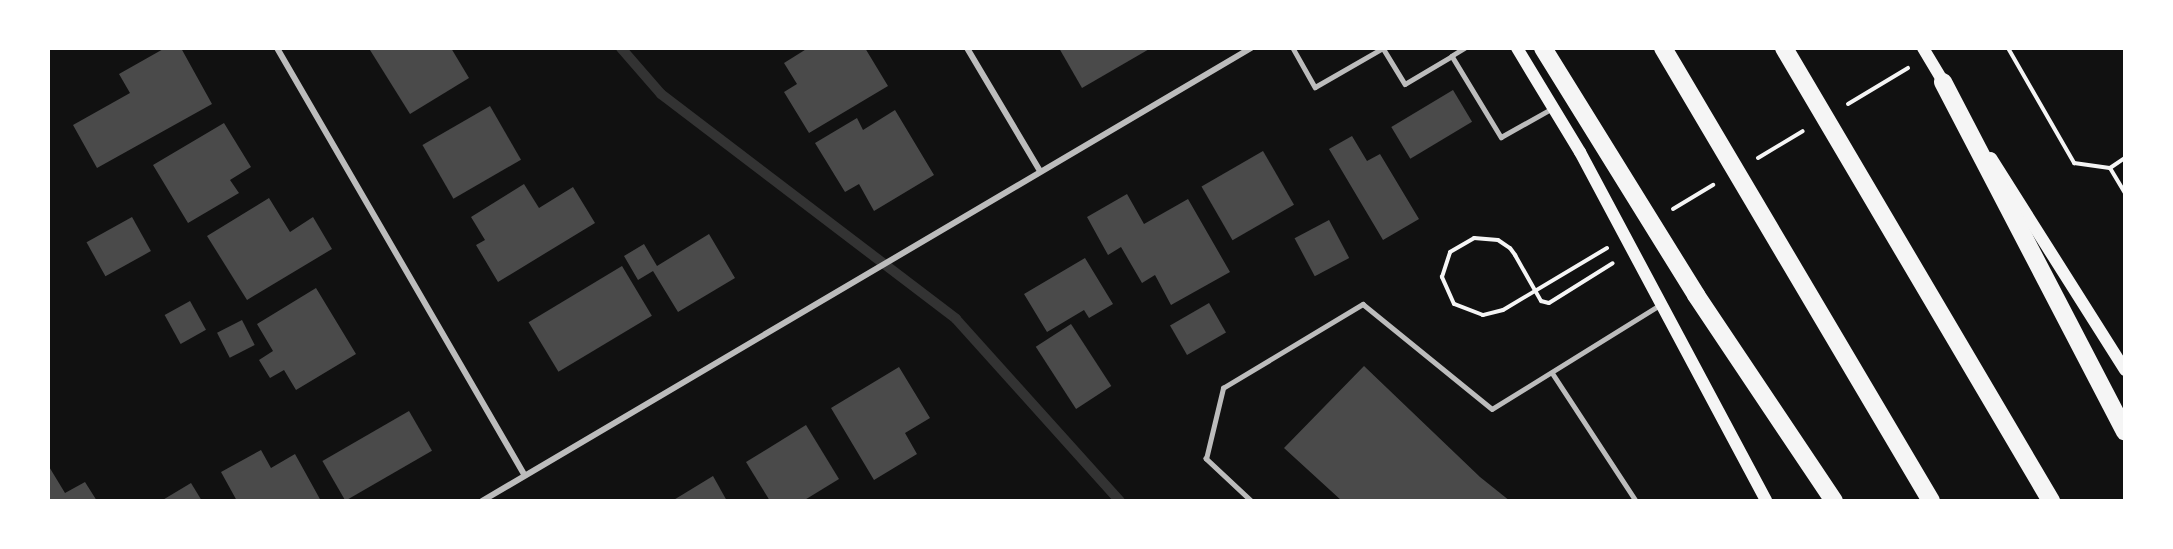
<!DOCTYPE html>
<html>
<head>
<meta charset="utf-8">
<style>
  body { margin:0 }
  #map { position:relative; width:2173px; height:549px; overflow:hidden; background:#111; font-family:"Work Sans",sans-serif }
  div>[style] { position:absolute }
  .stream>* { height:10px; margin:-5px; padding:0 5px; transform-origin:5px; border-radius:5px; background:#333 }
  .building>* { inset:0; background:#4a4a4a; transform-origin:0 0 }
  .path>* { height:4px; margin:-2px; padding:0 2px; transform-origin:2px; border-radius:2px; background:#f5f5f5 }
  .service>* { height:4.5px; margin:-2.25px; padding:0 2.25px; transform-origin:2.25px; border-radius:2.25px; background:#bcbcbc }
  .minor>* { height:6px; margin:-3px; padding:0 3px; transform-origin:3px; border-radius:3px; background:#bcbcbc }
  .secondary>* { height:12px; margin:-6px; padding:0 6px; transform-origin:6px; border-radius:6px; background:#f5f5f5 }
  .motorway>* { height:18px; margin:-9px; padding:0 9px; transform-origin:9px; border-radius:9px; background:#f5f5f5 }
  span { translate:-50% -50%; white-space:nowrap; text-align:center; line-height:1.15; -webkit-text-stroke:5px #fff; paint-order:stroke }
  .frame { position:absolute; inset:0; border:50px solid #fff; pointer-events:none }
</style>
</head>
<body>
<div id="map">
  <div class="stream">
    <div style="left:621px;top:48px;width:61px;rotate:49deg"></div>
    <div style="left:661px;top:94px;width:371px;rotate:37.3deg"></div>
    <div style="left:956px;top:319px;width:245px;rotate:48deg"></div>
  </div>
  <div class="building">
    <div style="clip-path:polygon(165px 48px,181px 48px,212px 104px,97px 168px,73px 125px,130px 93px,119px 74px)"></div>
    <div style="clip-path:polygon(374px 48px,451px 48px,469px 78px,410px 114px,370px 50px)"></div>
    <div style="clip-path:polygon(808px 48px,865px 48px,888px 86px,809px 133px,784px 92px,797px 84px,784px 63px)"></div>
    <div style="clip-path:polygon(1059px 48px,1151px 48px,1082px 88px)"></div>
    <div style="left:1453px;top:90px;width:37px;height:72px;rotate:59deg"></div>
    <div style="left:490px;top:106px;width:62px;height:78px;rotate:60deg"></div>
    <div style="clip-path:polygon(895px 110px,934px 175px,874px 211px,859px 184px,845px 192px,815px 143px,857px 118px,863px 130px)"></div>
    <div style="clip-path:polygon(224px 123px,251px 167px,230px 180px,239px 193px,188px 223px,153px 165px)"></div>
    <div style="clip-path:polygon(1352px 136px,1367px 161px,1380px 154px,1419px 219px,1383px 240px,1329px 149px)"></div>
    <div style="left:1263px;top:151px;width:62px;height:71px;rotate:60deg"></div>
    <div style="clip-path:polygon(524px 184px,539px 208px,573px 187px,595px 223px,498px 282px,476px 245px,485px 240px,471px 217px)"></div>
    <div style="clip-path:polygon(1127px 194px,1144px 224px,1188px 199px,1230px 272px,1171px 305px,1155px 275px,1142px 283px,1121px 247px,1108px 255px,1087px 217px)"></div>
    <div style="clip-path:polygon(269px 198px,290px 232px,313px 217px,332px 249px,247px 300px,207px 236px)"></div>
    <div style="left:132px;top:217px;width:39px;height:52px;rotate:61deg"></div>
    <div style="left:1329px;top:220px;width:43px;height:39px;rotate:62deg"></div>
    <div style="clip-path:polygon(709px 234px,735px 278px,678px 312px,653px 271px,638px 280px,624px 256px,644px 244px,657px 266px)"></div>
    <div style="clip-path:polygon(1085px 258px,1113px 304px,1089px 318px,1084px 310px,1047px 332px,1024px 294px)"></div>
    <div style="left:622px;top:266px;width:58px;height:109px;rotate:59deg"></div>
    <div style="clip-path:polygon(316px 288px,356px 354px,296px 390px,284px 370px,270px 378px,259px 360px,273px 351px,257px 324px)"></div>
    <div style="left:190px;top:301px;width:33px;height:29px;rotate:61deg"></div>
    <div style="left:1209px;top:303px;width:34px;height:45px;rotate:60deg"></div>
    <div style="left:242px;top:320px;width:28px;height:28px;rotate:63deg"></div>
    <div style="left:1071px;top:324px;width:74px;height:42px;rotate:57deg"></div>
    <div style="clip-path:polygon(1364px 366px,1480px 477px,1510px 501px,1342px 501px,1284px 448px)"></div>
    <div style="clip-path:polygon(899px 367px,930px 418px,905px 433px,917px 454px,874px 480px,831px 408px)"></div>
    <div style="left:409px;top:411px;width:46px;height:100px;rotate:60deg"></div>
    <div style="clip-path:polygon(806px 425px,839px 479px,803px 501px,770px 501px,746px 462px)"></div>
    <div style="clip-path:polygon(261px 450px,271px 468px,295px 454px,321px 501px,237px 501px,221px 472px)"></div>
    <div style="clip-path:polygon(48px 465px,65px 493px,85px 482px,97px 501px,48px 501px)"></div>
    <div style="clip-path:polygon(713px 476px,727px 501px,672px 501px)"></div>
    <div style="clip-path:polygon(191px 483px,202px 501px,161px 501px)"></div>
  </div>
  <div class="path">
    <div style="left:2008px;top:48px;width:133px;rotate:60.1deg"></div>
    <div style="left:2074px;top:163px;width:36px;rotate:8deg"></div>
    <div style="left:2110px;top:168px;width:18px;rotate:-34deg"></div>
    <div style="left:1848px;top:104px;width:70px;rotate:-31deg"></div>
    <div style="left:1758px;top:158px;width:52px;rotate:-31deg"></div>
    <div style="left:2110px;top:168px;width:29px;rotate:59deg"></div>
    <div style="left:1673px;top:209px;width:47px;rotate:-31deg"></div>
    <div style="left:1607px;top:248px;width:121px;rotate:149.2deg"></div>
    <div style="left:1503px;top:310px;width:21px;rotate:166deg"></div>
    <div style="left:1483px;top:315px;width:31px;rotate:-159deg"></div>
    <div style="left:1454px;top:304px;width:30px;rotate:-114deg"></div>
    <div style="left:1442px;top:277px;width:26px;rotate:-72deg"></div>
    <div style="left:1450px;top:252px;width:28px;rotate:-30deg"></div>
    <div style="left:1474px;top:238px;width:24px;rotate:5deg"></div>
    <div style="left:1498px;top:240px;width:14px;rotate:34deg"></div>
    <div style="left:1510px;top:248px;width:9px;rotate:54deg"></div>
    <div style="left:1515px;top:255px;width:53px;rotate:60.5deg"></div>
    <div style="left:1541px;top:301px;width:8px;rotate:14deg"></div>
    <div style="left:1549px;top:303px;width:75px;rotate:-32deg"></div>
  </div>
  <div class="service">
    <div style="left:1293px;top:48px;width:45px;rotate:60.6deg"></div>
    <div style="left:1315px;top:87px;width:78px;rotate:-29.8deg"></div>
    <div style="left:1383px;top:48px;width:42px;rotate:58.6deg"></div>
    <div style="left:1405px;top:84px;width:55px;rotate:-30.8deg"></div>
    <div style="left:1465px;top:48px;width:15px;rotate:148deg"></div>
    <div style="left:1452px;top:56px;width:95px;rotate:58.8deg"></div>
    <div style="left:1501px;top:137px;width:57px;rotate:-29.2deg"></div>
    <div style="left:1553px;top:374px;width:152px;rotate:56.8deg"></div>
    <div style="left:1251px;top:501px;width:62px;rotate:-137deg"></div>
    <div style="left:1206px;top:459px;width:73px;rotate:-76.5deg"></div>
    <div style="left:1223px;top:388px;width:163px;rotate:-31deg"></div>
    <div style="left:1363px;top:304px;width:166px;rotate:39.1deg"></div>
    <div style="left:1492px;top:409px;width:198px;rotate:-31.8deg"></div>
  </div>
  <div class="minor">
    <div style="left:277px;top:48px;width:492px;rotate:59.9deg"></div>
    <div style="left:967px;top:48px;width:143px;rotate:59.3deg"></div>
    <div style="left:482px;top:501px;width:893px;rotate:-30.5deg"></div>
  </div>
  <div class="secondary">
    <div style="left:1517px;top:48px;width:122px;rotate:58.8deg"></div>
    <div style="left:1580px;top:152px;width:395px;rotate:61.9deg"></div>
    <div style="left:1923px;top:48px;width:47px;rotate:59deg"></div>
    <div style="left:1991px;top:158px;width:251px;rotate:57.7deg"></div>
  </div>
  <div class="motorway">
    <div style="left:1543px;top:48px;width:291px;rotate:58.2deg"></div>
    <div style="left:1696px;top:295px;width:248px;rotate:56.2deg"></div>
    <div style="left:1663px;top:48px;width:526px;rotate:59.39deg"></div>
    <div style="left:1784px;top:48px;width:526px;rotate:59.48deg"></div>
    <div style="left:1943px;top:82px;width:394px;rotate:62.5deg"></div>
  </div>
  <div class="frame"></div>
</div>
</body>
</html>
